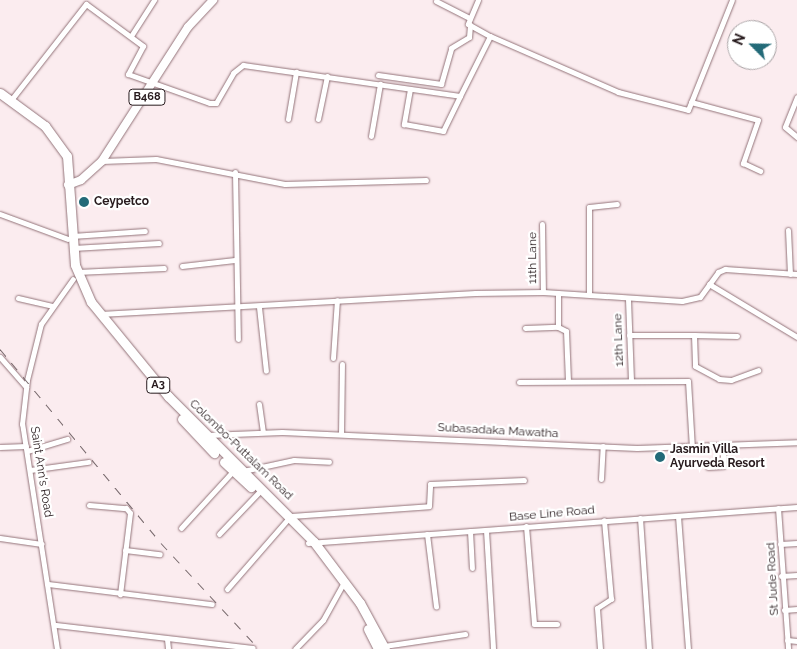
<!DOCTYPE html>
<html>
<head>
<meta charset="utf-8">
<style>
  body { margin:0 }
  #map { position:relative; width:797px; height:649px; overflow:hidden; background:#fbecef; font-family:Raleway,sans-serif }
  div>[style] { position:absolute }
  .roads { filter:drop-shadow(0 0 1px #937379) drop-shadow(0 0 1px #937379) }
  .street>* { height:5px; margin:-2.5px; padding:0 2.5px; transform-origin:2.5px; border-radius:2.5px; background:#fff }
  .primary>* { height:8px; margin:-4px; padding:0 4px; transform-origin:4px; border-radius:4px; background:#fff }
  .highway>* { height:9px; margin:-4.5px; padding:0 4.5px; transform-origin:4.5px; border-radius:4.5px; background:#fff }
  .rail>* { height:1px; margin-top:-0.5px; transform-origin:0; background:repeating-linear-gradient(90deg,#746669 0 9px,transparent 0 18px) }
  .dots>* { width:14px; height:14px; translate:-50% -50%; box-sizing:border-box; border:2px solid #fff; border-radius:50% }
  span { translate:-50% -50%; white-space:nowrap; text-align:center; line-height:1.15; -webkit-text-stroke:4.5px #fff; paint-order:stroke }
  .shield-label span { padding:1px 4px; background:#fff; border:1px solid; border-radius:4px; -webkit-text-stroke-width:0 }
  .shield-label { font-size:11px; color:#271a1d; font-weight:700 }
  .poi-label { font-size:12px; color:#271a1d; font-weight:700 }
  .left { translate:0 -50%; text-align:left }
  .street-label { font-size:12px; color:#271a1d }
  .north { position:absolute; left:727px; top:20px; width:50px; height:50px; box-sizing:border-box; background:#fff; border:1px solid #a9a3a5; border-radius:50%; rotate:293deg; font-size:14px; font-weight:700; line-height:20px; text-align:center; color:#271a1d }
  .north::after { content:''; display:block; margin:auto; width:18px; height:22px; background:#236a78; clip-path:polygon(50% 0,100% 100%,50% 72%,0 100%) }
</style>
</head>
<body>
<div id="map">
  <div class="roads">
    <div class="street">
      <div style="left:478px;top:0;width:26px;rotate:113deg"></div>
      <div style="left:468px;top:24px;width:25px;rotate:29deg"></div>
      <div style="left:436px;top:1px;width:38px;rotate:27deg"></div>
      <div style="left:131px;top:36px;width:43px;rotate:-57.4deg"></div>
      <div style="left:378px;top:75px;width:64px;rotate:8.1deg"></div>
      <div style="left:441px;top:84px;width:37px;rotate:-74deg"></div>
      <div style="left:451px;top:48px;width:21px;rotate:-31deg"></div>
      <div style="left:469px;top:37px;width:12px;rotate:-85deg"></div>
      <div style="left:410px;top:89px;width:36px;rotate:100deg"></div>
      <div style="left:404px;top:124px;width:40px;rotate:10deg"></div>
      <div style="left:443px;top:131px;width:39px;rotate:-64deg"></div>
      <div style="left:797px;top:97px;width:32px;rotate:112deg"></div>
      <div style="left:785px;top:127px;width:16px;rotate:40deg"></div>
      <div style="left:11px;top:100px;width:122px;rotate:-52deg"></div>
      <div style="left:86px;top:4px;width:71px;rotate:36.4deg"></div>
      <div style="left:143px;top:46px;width:32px;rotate:118deg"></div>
      <div style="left:128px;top:74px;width:87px;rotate:19.5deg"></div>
      <div style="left:210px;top:103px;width:6px"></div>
      <div style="left:216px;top:103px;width:34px;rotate:-60deg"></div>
      <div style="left:233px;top:73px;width:13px;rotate:-39deg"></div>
      <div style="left:243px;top:65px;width:219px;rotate:8.1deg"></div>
      <div style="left:460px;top:96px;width:67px;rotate:-63.4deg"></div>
      <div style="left:490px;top:36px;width:140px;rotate:23.6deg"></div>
      <div style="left:618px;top:92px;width:72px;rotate:14.4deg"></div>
      <div style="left:688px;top:110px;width:118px;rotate:-68.2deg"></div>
      <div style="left:691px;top:102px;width:69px;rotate:15deg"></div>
      <div style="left:758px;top:120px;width:46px;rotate:109.2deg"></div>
      <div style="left:743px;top:163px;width:19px;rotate:25deg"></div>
      <div style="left:288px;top:119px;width:48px;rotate:-80.3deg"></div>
      <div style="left:318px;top:119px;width:44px;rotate:-78.2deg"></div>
      <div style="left:371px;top:136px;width:53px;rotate:-80.2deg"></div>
      <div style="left:102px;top:161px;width:54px;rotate:-2.1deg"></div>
      <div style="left:156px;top:159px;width:131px;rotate:11deg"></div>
      <div style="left:285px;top:184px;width:141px;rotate:-1.6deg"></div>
      <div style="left:235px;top:172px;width:167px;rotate:89deg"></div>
      <div style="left:0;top:214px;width:72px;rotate:20.2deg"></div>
      <div style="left:542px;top:224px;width:68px;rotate:89.2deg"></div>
      <div style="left:788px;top:230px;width:44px;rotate:87.4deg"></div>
      <div style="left:72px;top:236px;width:73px;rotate:-3.9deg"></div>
      <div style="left:73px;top:248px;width:86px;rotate:-3.3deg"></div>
      <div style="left:182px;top:266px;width:53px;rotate:-6.5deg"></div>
      <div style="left:77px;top:272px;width:87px;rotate:-2.6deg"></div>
      <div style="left:709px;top:284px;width:103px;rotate:31.1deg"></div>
      <div style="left:558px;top:293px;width:34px;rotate:90deg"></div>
      <div style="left:558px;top:327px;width:9px;rotate:27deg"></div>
      <div style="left:566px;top:331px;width:50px;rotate:87.7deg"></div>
      <div style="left:589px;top:294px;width:87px;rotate:-90deg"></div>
      <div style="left:589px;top:207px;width:28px;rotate:-6deg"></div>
      <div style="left:18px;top:298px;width:35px;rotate:13deg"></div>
      <div style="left:628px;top:299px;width:81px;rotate:87.9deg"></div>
      <div style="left:259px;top:307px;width:64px;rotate:83.8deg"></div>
      <div style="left:100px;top:314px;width:376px;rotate:-3.2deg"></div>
      <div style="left:475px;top:293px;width:68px;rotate:-0.8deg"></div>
      <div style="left:543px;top:292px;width:139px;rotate:3.7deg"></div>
      <div style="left:682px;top:301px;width:18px;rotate:-13deg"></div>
      <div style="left:700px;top:297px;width:31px;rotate:-54deg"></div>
      <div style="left:718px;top:272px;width:8px;rotate:-23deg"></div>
      <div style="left:725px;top:269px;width:72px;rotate:4deg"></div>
      <div style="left:525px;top:328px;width:33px;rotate:-2deg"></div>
      <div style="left:629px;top:335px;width:65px"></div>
      <div style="left:694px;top:335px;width:31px;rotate:88deg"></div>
      <div style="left:695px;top:366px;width:27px;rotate:28deg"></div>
      <div style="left:719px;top:379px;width:12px;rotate:5deg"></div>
      <div style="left:731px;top:380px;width:29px;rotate:-20deg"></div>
      <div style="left:694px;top:335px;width:43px;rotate:1.3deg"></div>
      <div style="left:0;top:357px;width:40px;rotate:49deg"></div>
      <div style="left:333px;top:358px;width:58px;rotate:-86.1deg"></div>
      <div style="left:519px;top:382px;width:169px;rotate:-0.3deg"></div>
      <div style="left:688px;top:381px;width:67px;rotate:86.6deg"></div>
      <div style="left:259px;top:404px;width:28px;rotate:82deg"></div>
      <div style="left:341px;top:434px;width:70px;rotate:-89.2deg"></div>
      <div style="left:208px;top:435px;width:74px;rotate:-2.3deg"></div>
      <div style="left:282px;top:432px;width:355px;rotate:2.6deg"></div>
      <div style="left:637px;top:448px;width:160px;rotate:-2.1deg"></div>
      <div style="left:0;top:447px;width:26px;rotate:-2deg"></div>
      <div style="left:27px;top:451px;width:42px;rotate:-16.7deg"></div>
      <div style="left:708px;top:467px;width:15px;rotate:-4deg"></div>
      <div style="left:723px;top:466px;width:20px;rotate:-90deg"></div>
      <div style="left:30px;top:470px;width:59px;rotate:-7.9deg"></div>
      <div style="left:243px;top:471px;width:52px;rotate:-12.2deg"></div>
      <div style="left:294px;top:460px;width:35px;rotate:3deg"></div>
      <div style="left:601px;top:479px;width:33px;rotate:-87deg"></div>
      <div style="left:89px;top:505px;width:37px;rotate:5deg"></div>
      <div style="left:126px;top:508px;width:6px;rotate:51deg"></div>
      <div style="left:130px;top:513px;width:82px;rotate:97deg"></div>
      <div style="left:778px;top:508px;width:141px;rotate:85.9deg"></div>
      <div style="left:291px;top:516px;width:138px;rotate:-4.1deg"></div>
      <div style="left:429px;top:506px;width:22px;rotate:-87deg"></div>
      <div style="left:430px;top:484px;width:94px;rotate:-2.4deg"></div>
      <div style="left:678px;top:516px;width:133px;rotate:85.7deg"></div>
      <div style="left:640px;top:518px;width:131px;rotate:86.1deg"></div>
      <div style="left:526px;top:526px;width:98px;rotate:85.3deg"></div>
      <div style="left:534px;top:624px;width:23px"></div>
      <div style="left:181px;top:528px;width:77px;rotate:-47.6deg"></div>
      <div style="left:486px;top:530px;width:119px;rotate:86.6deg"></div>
      <div style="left:470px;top:531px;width:37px;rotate:87deg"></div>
      <div style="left:219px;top:534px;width:57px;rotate:-46.4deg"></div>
      <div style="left:427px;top:534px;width:73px;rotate:82.9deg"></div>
      <div style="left:0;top:538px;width:42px;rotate:8.1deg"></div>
      <div style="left:308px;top:543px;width:490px;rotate:-4.2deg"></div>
      <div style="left:780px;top:544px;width:17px;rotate:-3deg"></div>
      <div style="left:125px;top:550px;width:35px;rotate:7deg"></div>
      <div style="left:781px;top:576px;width:16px;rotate:-4deg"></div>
      <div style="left:48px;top:584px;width:165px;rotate:7deg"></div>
      <div style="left:227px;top:589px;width:91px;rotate:-49deg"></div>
      <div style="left:784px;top:610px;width:13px;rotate:-4deg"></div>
      <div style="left:56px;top:625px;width:198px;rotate:6.7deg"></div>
      <div style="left:167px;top:639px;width:10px;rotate:84deg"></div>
      <div style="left:787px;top:640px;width:10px;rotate:6deg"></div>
      <div style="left:384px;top:646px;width:82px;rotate:-8.4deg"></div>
      <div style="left:57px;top:649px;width:228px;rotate:-98.8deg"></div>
      <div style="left:22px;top:424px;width:44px;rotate:-83.5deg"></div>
      <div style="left:27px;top:380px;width:58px;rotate:-76deg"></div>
      <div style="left:41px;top:324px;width:55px;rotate:-54.6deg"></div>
      <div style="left:295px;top:649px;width:40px;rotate:-46deg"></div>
      <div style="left:323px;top:620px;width:39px;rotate:-61deg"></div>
      <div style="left:600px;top:649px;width:41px;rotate:-94.2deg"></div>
      <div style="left:597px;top:608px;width:17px;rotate:-33deg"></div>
      <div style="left:611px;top:599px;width:79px;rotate:-95.1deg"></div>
    </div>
    <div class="primary">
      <div style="left:68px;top:185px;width:14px;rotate:-21deg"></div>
      <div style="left:81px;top:180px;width:28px;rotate:-42deg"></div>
      <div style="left:102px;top:161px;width:159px;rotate:-57.3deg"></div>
      <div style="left:188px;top:27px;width:37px;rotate:-47deg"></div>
    </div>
    <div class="highway">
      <div style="left:0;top:93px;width:56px;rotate:36.3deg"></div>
      <div style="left:45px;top:126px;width:37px;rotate:54deg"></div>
      <div style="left:67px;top:156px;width:109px;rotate:85.8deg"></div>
      <div style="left:75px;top:265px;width:40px;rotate:66.6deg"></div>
      <div style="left:91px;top:302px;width:122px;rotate:50.7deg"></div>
      <div style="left:168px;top:396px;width:206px;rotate:45deg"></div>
      <div style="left:314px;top:542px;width:76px;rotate:53deg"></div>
      <div style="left:360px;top:603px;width:52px;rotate:61.5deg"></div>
      <div style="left:182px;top:419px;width:47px;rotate:46.7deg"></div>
      <div style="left:224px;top:462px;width:37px;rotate:43deg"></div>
      <div style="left:368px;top:629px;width:22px;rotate:63deg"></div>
    </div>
  </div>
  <div class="rail">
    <div style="left:0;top:349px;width:252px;rotate:50.3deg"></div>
    <div style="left:161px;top:543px;width:144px;rotate:47.2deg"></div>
  </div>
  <div class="dots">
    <div style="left:84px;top:202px;background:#236a78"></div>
    <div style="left:660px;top:457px;background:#236a78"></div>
  </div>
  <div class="shield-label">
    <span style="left:147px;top:97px">B468</span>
    <span style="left:158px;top:385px">A3</span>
  </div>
  <div class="poi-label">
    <span class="left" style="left:94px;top:202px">Ceypetco</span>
    <span class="left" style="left:670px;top:457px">Jasmin Villa<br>Ayurveda Resort</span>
  </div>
  <div class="street-label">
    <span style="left:533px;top:258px;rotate:-90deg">11th Lane</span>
    <span style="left:619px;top:340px;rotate:-92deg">12th Lane</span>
    <span style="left:498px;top:431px;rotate:3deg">Subasadaka Mawatha</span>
    <span style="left:241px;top:450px;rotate:44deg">Colombo-Puttalam Road</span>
    <span style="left:41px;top:472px;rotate:81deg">Saint Ann's Road</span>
    <span style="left:552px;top:514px;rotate:-5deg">Base Line Road</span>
    <span style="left:773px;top:579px;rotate:-93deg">St Jude Road</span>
  </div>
  <div class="north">N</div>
</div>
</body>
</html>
